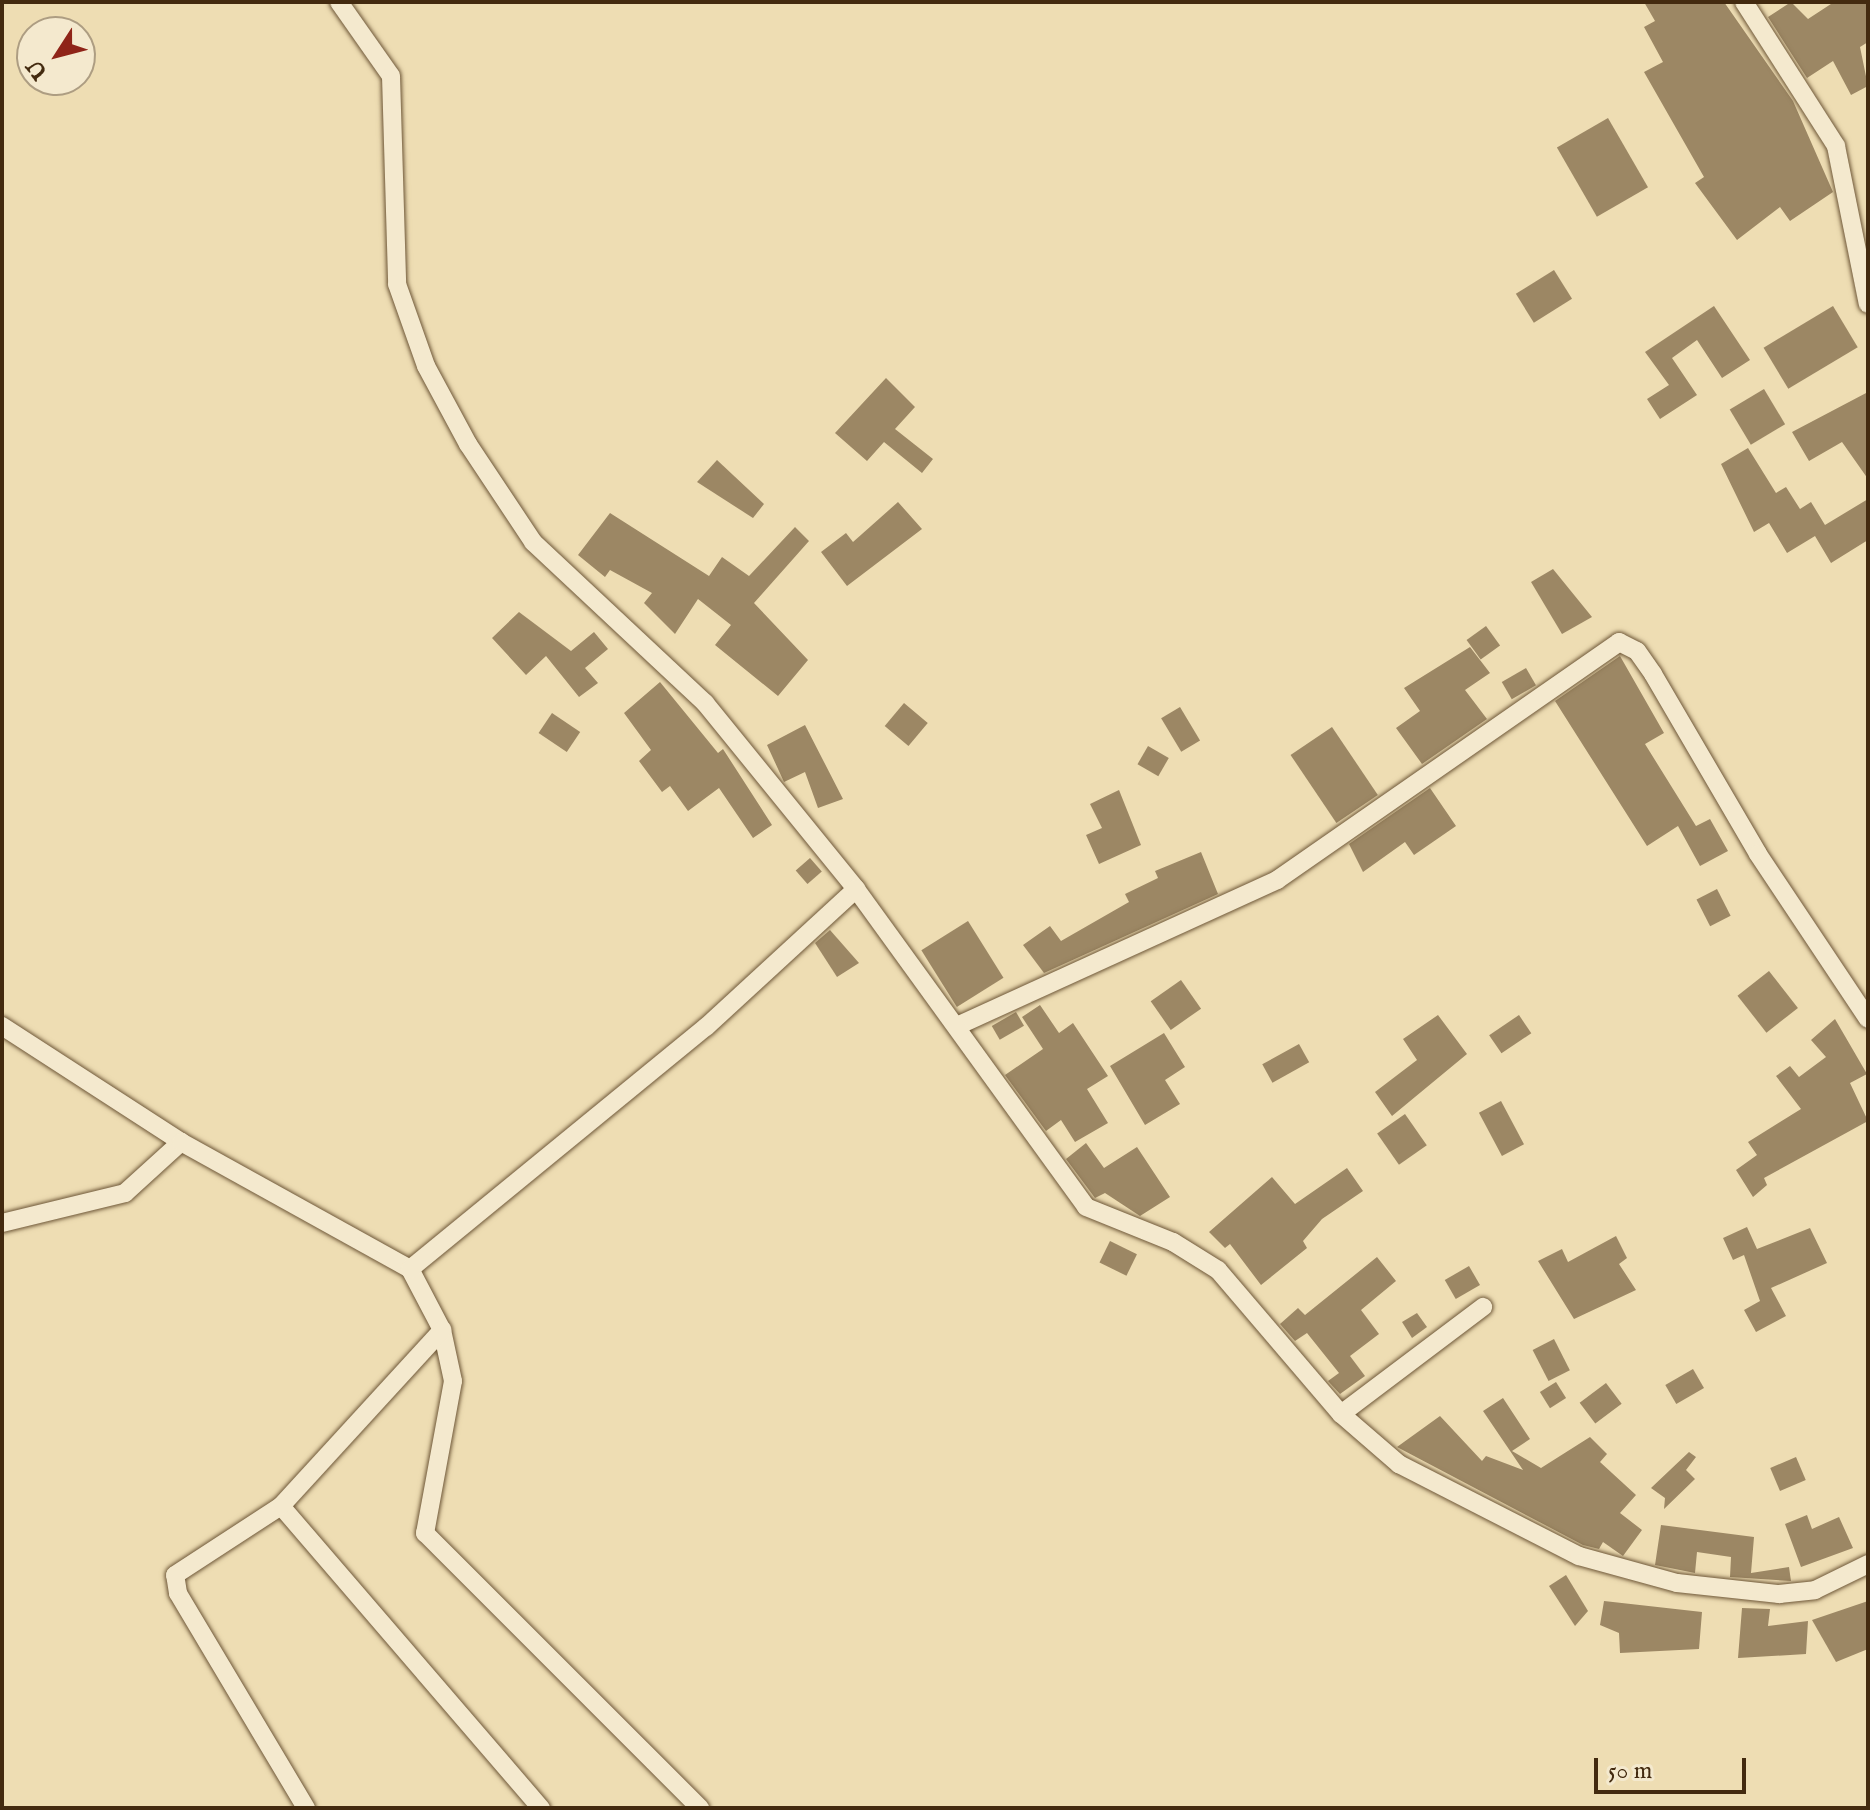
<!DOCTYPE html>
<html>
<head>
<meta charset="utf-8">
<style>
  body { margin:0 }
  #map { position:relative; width:1870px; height:1810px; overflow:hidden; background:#eeddb3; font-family:"IM FELL English",serif }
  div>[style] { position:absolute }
  .building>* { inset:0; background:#9c8764; transform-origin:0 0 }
  .roads { filter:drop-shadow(0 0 2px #6e5738) drop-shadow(0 0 2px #6e5738) }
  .minor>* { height:18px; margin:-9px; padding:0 9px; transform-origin:9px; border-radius:9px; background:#f4e9ce }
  span { translate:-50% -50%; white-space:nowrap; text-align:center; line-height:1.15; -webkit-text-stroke:7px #f4e9ce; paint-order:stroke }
  .frame { position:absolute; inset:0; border:4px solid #432a0f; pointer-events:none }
  .north { position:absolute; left:16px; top:16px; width:80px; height:80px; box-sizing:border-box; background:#f4e9ce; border:2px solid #ad9d82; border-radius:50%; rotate:234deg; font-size:22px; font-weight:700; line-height:32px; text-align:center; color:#432a0f }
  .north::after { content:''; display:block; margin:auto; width:28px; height:36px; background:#8f2418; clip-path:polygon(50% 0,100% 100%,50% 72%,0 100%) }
  .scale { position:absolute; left:1594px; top:1758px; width:152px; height:36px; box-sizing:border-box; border:4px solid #432a0f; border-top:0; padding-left:10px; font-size:24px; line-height:28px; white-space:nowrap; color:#432a0f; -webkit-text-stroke:6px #f4e9ce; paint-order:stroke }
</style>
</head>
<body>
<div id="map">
  <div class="building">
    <div style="clip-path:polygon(1644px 2px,1724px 2px,1793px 101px,1833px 192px,1790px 221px,1780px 207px,1737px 240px,1695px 183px,1704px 177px,1644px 72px,1663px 62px,1644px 27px,1655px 21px)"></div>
    <div style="clip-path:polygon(1791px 2px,1808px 19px,1834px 2px,1868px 2px,1868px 42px,1860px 47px,1868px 86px,1851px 95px,1833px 61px,1807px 78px,1768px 17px)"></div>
    <div style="left:1608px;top:118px;width:80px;height:59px;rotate:60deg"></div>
    <div style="left:1554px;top:270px;width:34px;height:45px;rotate:58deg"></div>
    <div style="clip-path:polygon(1714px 306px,1750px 360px,1722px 378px,1697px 340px,1672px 358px,1697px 395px,1660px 419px,1647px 399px,1669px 385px,1645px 352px)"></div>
    <div style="left:1833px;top:306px;width:48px;height:81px;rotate:59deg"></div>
    <div style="clip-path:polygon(886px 378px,915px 407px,895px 429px,933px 459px,922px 473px,884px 442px,867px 461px,835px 433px)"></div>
    <div style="left:1764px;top:389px;width:41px;height:40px;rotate:59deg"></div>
    <div style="clip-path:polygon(1868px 392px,1868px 479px,1842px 442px,1809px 461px,1792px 432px)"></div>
    <div style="clip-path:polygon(1748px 448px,1776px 493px,1786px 487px,1800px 509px,1811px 502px,1825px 525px,1868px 499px,1868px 540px,1831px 563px,1815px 536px,1787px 553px,1769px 523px,1754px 532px,1721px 464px)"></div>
    <div style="clip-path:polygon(717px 460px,764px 504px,753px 518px,697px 482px)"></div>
    <div style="clip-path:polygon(898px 502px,922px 529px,847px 586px,821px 552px,846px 533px,853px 542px)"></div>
    <div style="clip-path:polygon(610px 513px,709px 576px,722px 557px,749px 576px,795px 527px,809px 541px,754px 603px,808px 660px,778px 696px,715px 645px,731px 625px,698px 599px,675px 634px,644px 603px,652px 593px,610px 570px,605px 577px,578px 555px)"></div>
    <div style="clip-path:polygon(1553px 569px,1592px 617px,1562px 634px,1531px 582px)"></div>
    <div style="clip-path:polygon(519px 612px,571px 651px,594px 632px,608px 649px,585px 668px,598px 683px,579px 697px,546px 656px,526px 675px,492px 638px)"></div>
    <div style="left:1486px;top:626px;width:24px;height:24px;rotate:54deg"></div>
    <div style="clip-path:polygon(1470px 647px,1490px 673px,1465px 690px,1487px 719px,1422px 764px,1396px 728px,1420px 711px,1404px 688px)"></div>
    <div style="clip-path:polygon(1620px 656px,1664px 733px,1645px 744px,1696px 826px,1710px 819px,1728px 851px,1700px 866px,1678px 826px,1647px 846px,1555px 701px)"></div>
    <div style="left:1526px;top:668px;width:20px;height:28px;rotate:60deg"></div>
    <div style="clip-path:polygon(660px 682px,718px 753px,723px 749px,772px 825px,753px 838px,719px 788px,688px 811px,670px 786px,662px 792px,639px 761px,651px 750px,624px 713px)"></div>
    <div style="left:904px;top:703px;width:31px;height:30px;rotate:40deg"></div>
    <div style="left:1180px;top:707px;width:39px;height:22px;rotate:59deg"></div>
    <div style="left:552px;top:713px;width:34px;height:24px;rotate:34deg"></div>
    <div style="clip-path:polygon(805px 725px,843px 799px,818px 808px,805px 772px,784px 782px,767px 745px)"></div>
    <div style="left:1332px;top:727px;width:82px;height:50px;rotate:56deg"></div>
    <div style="left:1148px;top:746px;width:24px;height:21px;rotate:30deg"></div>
    <div style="clip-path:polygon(1430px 788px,1456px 826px,1414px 855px,1405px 842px,1363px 872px,1349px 844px)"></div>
    <div style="clip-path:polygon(1119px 790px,1141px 845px,1099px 864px,1086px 835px,1102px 828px,1090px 804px)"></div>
    <div style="clip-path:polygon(1201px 852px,1218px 894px,1044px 973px,1023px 945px,1050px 926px,1061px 941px,1129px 902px,1125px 894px,1158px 878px,1155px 871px)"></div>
    <div style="left:810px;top:858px;width:18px;height:19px;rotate:49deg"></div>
    <div style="left:1717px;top:889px;width:30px;height:23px;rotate:63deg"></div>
    <div style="left:968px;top:921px;width:67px;height:55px;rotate:58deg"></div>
    <div style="clip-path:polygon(830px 930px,859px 963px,837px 977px,815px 943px)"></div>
    <div style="left:1769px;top:971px;width:47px;height:40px;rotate:52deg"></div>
    <div style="left:1181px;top:980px;width:35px;height:37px;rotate:55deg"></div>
    <div style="clip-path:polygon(1040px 1005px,1059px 1033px,1073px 1023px,1108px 1076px,1087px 1089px,1108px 1123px,1075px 1142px,1061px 1120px,1046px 1131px,1005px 1075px,1043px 1049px,1022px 1017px)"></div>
    <div style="left:1016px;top:1012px;width:16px;height:28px;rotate:60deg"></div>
    <div style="clip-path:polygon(1438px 1015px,1467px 1054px,1392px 1116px,1375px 1092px,1417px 1060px,1403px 1039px)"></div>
    <div style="left:1519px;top:1015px;width:22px;height:36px;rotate:56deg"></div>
    <div style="clip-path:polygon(1835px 1019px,1867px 1074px,1850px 1083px,1868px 1121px,1764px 1178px,1767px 1185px,1753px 1197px,1736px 1170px,1757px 1155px,1748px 1142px,1801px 1109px,1776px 1076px,1790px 1066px,1799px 1077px,1826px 1057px,1811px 1040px)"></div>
    <div style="clip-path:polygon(1164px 1033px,1185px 1067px,1165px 1080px,1180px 1104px,1145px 1125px,1110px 1066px)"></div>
    <div style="left:1299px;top:1044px;width:21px;height:42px;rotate:61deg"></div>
    <div style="left:1501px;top:1101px;width:49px;height:25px;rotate:62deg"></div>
    <div style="left:1405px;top:1114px;width:38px;height:34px;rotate:55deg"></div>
    <div style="clip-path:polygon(1086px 1143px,1104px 1168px,1137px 1147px,1170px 1197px,1140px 1216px,1105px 1193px,1095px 1198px,1066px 1159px)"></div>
    <div style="clip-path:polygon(1347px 1168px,1363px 1191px,1322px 1219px,1303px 1241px,1307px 1248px,1261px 1285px,1230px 1244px,1225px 1248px,1209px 1232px,1272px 1177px,1295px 1204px)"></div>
    <div style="clip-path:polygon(1747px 1227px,1757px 1249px,1810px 1228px,1827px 1263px,1771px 1288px,1786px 1316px,1756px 1332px,1744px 1310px,1760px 1301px,1744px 1255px,1733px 1260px,1723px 1238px)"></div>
    <div style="clip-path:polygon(1616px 1236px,1627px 1258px,1619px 1264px,1636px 1290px,1574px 1319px,1538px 1261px,1562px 1249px,1568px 1262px)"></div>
    <div style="left:1110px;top:1241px;width:30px;height:24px;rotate:26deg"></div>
    <div style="clip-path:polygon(1377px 1257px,1396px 1281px,1361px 1310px,1379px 1334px,1350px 1356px,1365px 1376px,1340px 1394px,1328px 1381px,1339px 1373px,1307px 1333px,1295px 1341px,1280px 1324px,1298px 1308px,1305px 1315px)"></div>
    <div style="left:1469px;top:1266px;width:22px;height:28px;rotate:60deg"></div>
    <div style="clip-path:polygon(1417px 1313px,1427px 1327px,1412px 1338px,1402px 1322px)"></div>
    <div style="left:1554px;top:1339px;width:35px;height:24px;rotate:63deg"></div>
    <div style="left:1693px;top:1369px;width:22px;height:32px;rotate:60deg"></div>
    <div style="left:1556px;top:1382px;width:19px;height:19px;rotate:58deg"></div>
    <div style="left:1606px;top:1383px;width:26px;height:33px;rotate:53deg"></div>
    <div style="clip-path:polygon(1503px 1398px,1530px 1439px,1512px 1451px,1541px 1468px,1590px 1437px,1607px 1454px,1600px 1462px,1636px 1495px,1620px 1513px,1642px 1530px,1623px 1556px,1603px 1542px,1599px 1549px,1583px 1545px,1397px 1447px,1440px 1416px,1482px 1461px,1486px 1456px,1523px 1470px,1483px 1411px)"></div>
    <div style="clip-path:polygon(1689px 1452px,1696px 1457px,1686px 1470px,1695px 1479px,1664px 1509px,1665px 1498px,1651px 1488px)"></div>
    <div style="left:1796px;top:1457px;width:25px;height:28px;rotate:67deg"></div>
    <div style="clip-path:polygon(1807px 1515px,1812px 1529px,1839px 1517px,1853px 1548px,1801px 1567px,1785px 1524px)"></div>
    <div style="clip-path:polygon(1661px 1525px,1754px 1537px,1751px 1573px,1789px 1567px,1791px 1581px,1730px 1577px,1731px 1557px,1697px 1552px,1695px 1573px,1655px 1565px)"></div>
    <div style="clip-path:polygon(1566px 1575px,1588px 1611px,1575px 1626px,1549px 1586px)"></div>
    <div style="clip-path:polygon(1604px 1601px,1702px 1612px,1699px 1649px,1620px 1653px,1619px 1633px,1600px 1625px)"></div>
    <div style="clip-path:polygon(1868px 1601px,1868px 1649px,1836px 1662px,1812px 1620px)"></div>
    <div style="clip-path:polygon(1742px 1608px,1770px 1609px,1768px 1626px,1808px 1621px,1806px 1654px,1738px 1658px)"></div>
  </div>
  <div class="roads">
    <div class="minor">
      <div style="left:339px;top:2px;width:90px;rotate:54.9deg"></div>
      <div style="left:391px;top:76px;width:208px;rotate:88.3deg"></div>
      <div style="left:397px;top:284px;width:87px;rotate:70.5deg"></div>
      <div style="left:426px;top:366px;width:89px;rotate:61.7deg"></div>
      <div style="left:468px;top:444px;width:118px;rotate:56.4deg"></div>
      <div style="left:533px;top:542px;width:236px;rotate:43.1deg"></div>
      <div style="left:705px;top:703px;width:240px;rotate:50.9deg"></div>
      <div style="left:1744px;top:2px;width:171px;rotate:57.4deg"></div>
      <div style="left:1836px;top:146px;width:161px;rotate:78.6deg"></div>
      <div style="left:2px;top:1026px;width:213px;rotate:32.9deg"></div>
      <div style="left:957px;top:1026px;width:352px;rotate:-24.5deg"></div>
      <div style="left:1277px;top:880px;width:417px;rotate:-34.8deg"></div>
      <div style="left:1619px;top:642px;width:20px;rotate:27deg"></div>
      <div style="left:1637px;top:651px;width:28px;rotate:55deg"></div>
      <div style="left:1653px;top:674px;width:208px;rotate:59.7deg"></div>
      <div style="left:1758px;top:854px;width:198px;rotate:56.3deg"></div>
      <div style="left:2px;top:1223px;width:127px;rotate:-13.7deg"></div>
      <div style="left:125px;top:1193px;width:76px;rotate:-42.3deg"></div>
      <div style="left:181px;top:1142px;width:262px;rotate:29deg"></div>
      <div style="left:410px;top:1269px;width:69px;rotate:62.3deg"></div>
      <div style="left:442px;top:1330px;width:52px;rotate:77.8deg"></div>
      <div style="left:453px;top:1381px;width:155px;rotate:100.4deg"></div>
      <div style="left:425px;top:1533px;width:389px;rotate:45deg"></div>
      <div style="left:410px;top:1269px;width:382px;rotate:-39.3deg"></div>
      <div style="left:706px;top:1027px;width:204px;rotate:-42.6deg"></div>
      <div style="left:856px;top:889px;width:392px;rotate:54.1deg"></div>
      <div style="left:1086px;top:1207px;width:94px;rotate:21.9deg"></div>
      <div style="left:1173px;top:1242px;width:53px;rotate:31.9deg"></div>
      <div style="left:1218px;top:1270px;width:189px;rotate:49.5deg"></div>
      <div style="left:1341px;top:1414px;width:77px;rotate:40.8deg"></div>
      <div style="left:1399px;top:1464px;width:202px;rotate:27.1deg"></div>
      <div style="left:1579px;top:1556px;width:102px;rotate:15.4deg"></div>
      <div style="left:1677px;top:1583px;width:103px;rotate:6.2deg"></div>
      <div style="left:1779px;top:1594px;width:36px;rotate:-6deg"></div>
      <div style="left:1815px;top:1590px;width:59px;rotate:-26.1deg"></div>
      <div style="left:1341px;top:1414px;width:178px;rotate:-37deg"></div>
      <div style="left:281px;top:1506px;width:399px;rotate:49.3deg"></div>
      <div style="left:306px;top:1808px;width:250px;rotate:-120.8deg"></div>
      <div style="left:178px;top:1593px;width:18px;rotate:-99deg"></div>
      <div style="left:175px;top:1575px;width:126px;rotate:-33.1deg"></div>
      <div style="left:281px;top:1506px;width:239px;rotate:-47.5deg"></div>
    </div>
  </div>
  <div class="frame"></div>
  <div class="north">U</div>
  <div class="scale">50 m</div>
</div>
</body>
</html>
